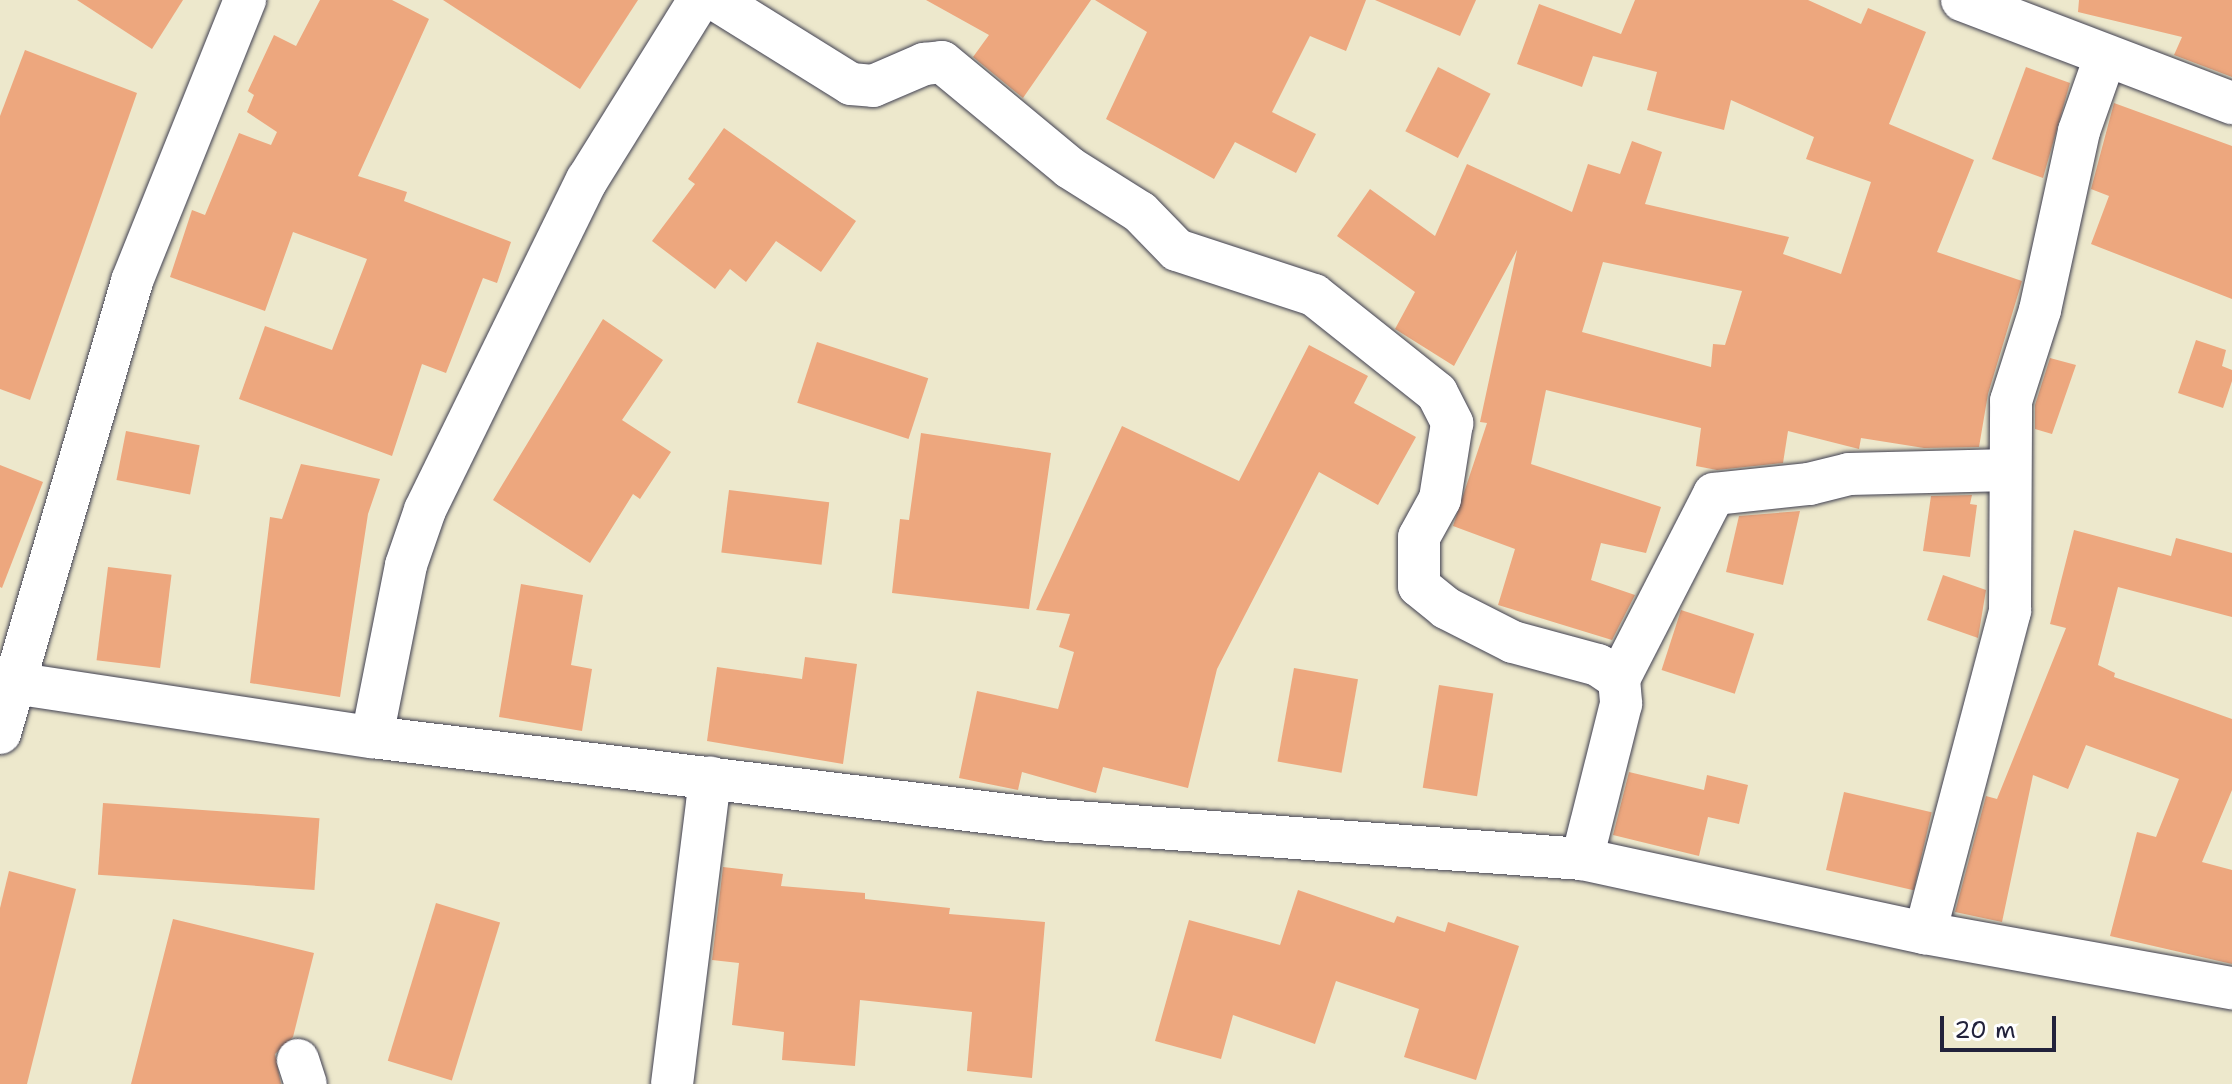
<!DOCTYPE html>
<html>
<head>
<meta charset="utf-8">
<style>
  body { margin:0 }
  #map { position:relative; width:2232px; height:1084px; overflow:hidden; background:#ede8cc; font-family:"Shantell Sans",sans-serif }
  div>[style] { position:absolute }
  .building>* { inset:0; background:#eda77e; transform-origin:0 0 }
  .roads { filter:drop-shadow(0 0 2px #404051) drop-shadow(0 0 2px #404051) }
  .minor>* { height:42px; margin:-21px; padding:0 21px; transform-origin:21px; border-radius:21px; background:#fff }
  span { translate:-50% -50%; white-space:nowrap; text-align:center; line-height:1.15; -webkit-text-stroke:6px #fff; paint-order:stroke }
  .scale { position:absolute; left:1940px; top:1016px; width:116px; height:36px; box-sizing:border-box; border:4px solid #22223b; border-top:0; padding-left:10px; font-size:24px; line-height:28px; white-space:nowrap; color:#22223b; -webkit-text-stroke:6px #fff; paint-order:stroke }
</style>
</head>
<body>
<div id="map">
  <div class="building">
    <div style="clip-path:polygon(77px 0,183px 0,152px 49px)"></div>
    <div style="clip-path:polygon(320px 0,392px 0,429px 19px,358px 176px,407px 192px,404px 201px,511px 242px,497px 283px,483px 278px,446px 373px,422px 364px,392px 456px,239px 399px,265px 326px,332px 350px,367px 259px,293px 232px,265px 311px,170px 277px,192px 210px,205px 215px,239px 133px,271px 145px,277px 132px,247px 112px,254px 95px,248px 91px,274px 35px,296px 46px)"></div>
    <div style="clip-path:polygon(443px 0,638px 0,580px 89px)"></div>
    <div style="clip-path:polygon(926px 0,1091px 0,1023px 98px,973px 57px,989px 35px)"></div>
    <div style="clip-path:polygon(1095px 0,1366px 0,1346px 51px,1310px 36px,1272px 112px,1316px 134px,1296px 173px,1235px 142px,1214px 179px,1106px 119px,1147px 32px)"></div>
    <div style="clip-path:polygon(1375px 0,1476px 0,1460px 36px)"></div>
    <div style="clip-path:polygon(evenodd,1635px 0,1808px 0,1861px 24px,1868px 8px,1926px 32px,1889px 124px,1974px 160px,1937px 252px,2022px 281px,1988px 394px,1979px 447px,1924px 448px,1861px 438px,1859px 449px,1788px 431px,1783px 463px,1717px 470px,1696px 466px,1701px 428px,1546px 390px,1531px 464px,1661px 507px,1646px 553px,1601px 543px,1591px 580px,1635px 595px,1612px 640px,1498px 605px,1515px 549px,1453px 526px,1487px 423px,1480px 422px,1517px 250px,1454px 366px,1395px 329px,1415px 292px,1337px 236px,1370px 189px,1435px 236px,1467px 164px,1572px 212px,1588px 164px,1620px 174px,1632px 141px,1662px 152px,1645px 204px,1789px 237px,1783px 254px,1841px 274px,1871px 182px,1806px 159px,1814px 137px,1731px 100px,1724px 130px,1647px 110px,1657px 72px,1593px 56px,1582px 87px,1517px 64px,1539px 4px,1621px 34px,1635px 0,1603px 262px,1742px 291px,1725px 345px,1713px 344px,1711px 367px,1582px 332px,1603px 262px)"></div>
    <div style="clip-path:polygon(2079px 0,2232px 0,2232px 77px,2174px 55px,2182px 37px,2078px 12px)"></div>
    <div style="clip-path:polygon(25px 50px,137px 93px,30px 400px,0 389px,0 116px)"></div>
    <div style="left:1438px;top:67px;width:59px;height:72px;rotate:27deg"></div>
    <div style="clip-path:polygon(2026px 67px,2070px 83px,2043px 178px,1992px 159px)"></div>
    <div style="clip-path:polygon(2114px 103px,2232px 146px,2232px 299px,2091px 244px,2109px 196px,2091px 189px)"></div>
    <div style="clip-path:polygon(724px 128px,856px 221px,821px 272px,776px 241px,746px 282px,730px 269px,715px 289px,652px 241px,695px 184px,688px 179px)"></div>
    <div style="clip-path:polygon(603px 319px,663px 360px,622px 420px,671px 452px,640px 499px,633px 494px,590px 563px,493px 500px)"></div>
    <div style="clip-path:polygon(2196px 340px,2226px 350px,2222px 366px,2232px 370px,2232px 381px,2223px 408px,2178px 393px)"></div>
    <div style="left:817px;top:342px;width:117px;height:64px;rotate:18deg"></div>
    <div style="clip-path:polygon(1309px 345px,1368px 376px,1354px 403px,1416px 437px,1378px 505px,1319px 472px,1217px 669px,1188px 788px,1103px 767px,1096px 793px,1022px 772px,1018px 790px,959px 778px,977px 691px,1058px 709px,1074px 652px,1059px 647px,1070px 614px,1036px 610px,1122px 426px,1239px 481px)"></div>
    <div style="clip-path:polygon(2050px 358px,2076px 365px,2052px 434px,2035px 429px,2035px 405px)"></div>
    <div style="left:126px;top:431px;width:75px;height:50px;rotate:11deg"></div>
    <div style="clip-path:polygon(921px 433px,1051px 453px,1029px 609px,892px 593px,900px 519px,909px 520px)"></div>
    <div style="clip-path:polygon(301px 464px,380px 479px,368px 514px,340px 697px,250px 683px,270px 517px,282px 519px)"></div>
    <div style="clip-path:polygon(0 465px,43px 482px,2px 588px,0 587px)"></div>
    <div style="left:729px;top:490px;width:101px;height:63px;rotate:7deg"></div>
    <div style="clip-path:polygon(1972px 495px,1970px 504px,1977px 505px,1970px 557px,1923px 551px,1931px 496px)"></div>
    <div style="clip-path:polygon(1800px 511px,1783px 585px,1726px 572px,1739px 516px)"></div>
    <div style="clip-path:polygon(2074px 530px,2171px 556px,2176px 538px,2232px 553px,2232px 617px,2118px 587px,2098px 665px,2115px 673px,2114px 677px,2232px 719px,2232px 790px,2202px 862px,2232px 870px,2232px 964px,2110px 936px,2137px 832px,2156px 837px,2179px 779px,2086px 745px,2068px 789px,2033px 775px,2002px 922px,1955px 912px,1986px 796px,1997px 799px,2066px 628px,2050px 624px)"></div>
    <div style="left:108px;top:567px;width:64px;height:94px;rotate:7deg"></div>
    <div style="clip-path:polygon(1943px 575px,1986px 590px,1978px 638px,1927px 620px)"></div>
    <div style="clip-path:polygon(521px 584px,583px 595px,571px 665px,592px 669px,582px 731px,499px 717px)"></div>
    <div style="left:1681px;top:610px;width:77px;height:63px;rotate:18deg"></div>
    <div style="clip-path:polygon(805px 657px,857px 664px,843px 764px,707px 741px,717px 667px,802px 679px)"></div>
    <div style="left:1294px;top:668px;width:65px;height:95px;rotate:10deg"></div>
    <div style="left:1439px;top:685px;width:55px;height:104px;rotate:9deg"></div>
    <div style="clip-path:polygon(1629px 772px,1704px 790px,1707px 775px,1748px 785px,1739px 824px,1708px 817px,1699px 856px,1613px 835px)"></div>
    <div style="left:1844px;top:792px;width:90px;height:80px;rotate:13deg"></div>
    <div style="left:103px;top:803px;width:217px;height:72px;rotate:4deg"></div>
    <div style="clip-path:polygon(723px 867px,783px 874px,781px 886px,865px 893px,865px 899px,950px 908px,949px 914px,1045px 922px,1032px 1078px,967px 1071px,972px 1012px,860px 1000px,855px 1066px,782px 1060px,784px 1032px,732px 1025px,739px 963px,712px 960px)"></div>
    <div style="clip-path:polygon(9px 871px,76px 889px,27px 1084px,0 1084px,0 908px)"></div>
    <div style="clip-path:polygon(1298px 890px,1394px 923px,1397px 916px,1445px 932px,1448px 922px,1519px 946px,1476px 1080px,1404px 1057px,1419px 1009px,1336px 981px,1315px 1044px,1233px 1015px,1221px 1059px,1155px 1041px,1189px 920px,1280px 945px)"></div>
    <div style="left:436px;top:903px;width:67px;height:165px;rotate:17deg"></div>
    <div style="clip-path:polygon(173px 919px,314px 953px,293px 1037px,275px 1054px,281px 1084px,131px 1084px)"></div>
  </div>
  <div class="roads">
    <div class="minor">
      <div style="left:716px;top:0;width:159px;rotate:31.9deg"></div>
      <div style="left:851px;top:84px;width:22px;rotate:5deg"></div>
      <div style="left:873px;top:86px;width:56px;rotate:-23.3deg"></div>
      <div style="left:924px;top:64px;width:18px;rotate:-6deg"></div>
      <div style="left:942px;top:62px;width:166px;rotate:39.6deg"></div>
      <div style="left:1070px;top:168px;width:83px;rotate:32.2deg"></div>
      <div style="left:1140px;top:212px;width:53px;rotate:45.8deg"></div>
      <div style="left:1177px;top:250px;width:144px;rotate:18.2deg"></div>
      <div style="left:1314px;top:295px;width:157px;rotate:38.5deg"></div>
      <div style="left:1437px;top:393px;width:34px;rotate:63deg"></div>
      <div style="left:1452px;top:423px;width:77px;rotate:99deg"></div>
      <div style="left:1440px;top:499px;width:43px;rotate:118.9deg"></div>
      <div style="left:1419px;top:537px;width:49px;rotate:90deg"></div>
      <div style="left:1419px;top:586px;width:35px;rotate:39deg"></div>
      <div style="left:1446px;top:608px;width:75px;rotate:26.9deg"></div>
      <div style="left:1513px;top:642px;width:88px;rotate:15.1deg"></div>
      <div style="left:1598px;top:665px;width:25px;rotate:34deg"></div>
      <div style="left:1619px;top:679px;width:25px;rotate:85deg"></div>
      <div style="left:1621px;top:704px;width:160px;rotate:104.1deg"></div>
      <div style="left:1962px;top:0;width:289px;rotate:20.9deg"></div>
      <div style="left:1619px;top:679px;width:208px;rotate:-62.8deg"></div>
      <div style="left:1714px;top:494px;width:96px;rotate:-6deg"></div>
      <div style="left:1809px;top:484px;width:41px;rotate:-14deg"></div>
      <div style="left:1849px;top:474px;width:160px;rotate:-1.4deg"></div>
      <div style="left:13px;top:683px;width:363px;rotate:8.6deg"></div>
      <div style="left:372px;top:737px;width:682px;rotate:6.99deg"></div>
      <div style="left:1049px;top:820px;width:534px;rotate:4.18deg"></div>
      <div style="left:1582px;top:859px;width:351px;rotate:12.2deg"></div>
      <div style="left:1925px;top:933px;width:312px;rotate:10.2deg"></div>
      <div style="left:0;top:733px;width:471px;rotate:-73.7deg"></div>
      <div style="left:132px;top:281px;width:303px;rotate:-68.1deg"></div>
      <div style="left:372px;top:737px;width:175px;rotate:-78.8deg"></div>
      <div style="left:406px;top:565px;width:58px;rotate:-70.9deg"></div>
      <div style="left:425px;top:510px;width:368px;rotate:-63.9deg"></div>
      <div style="left:587px;top:180px;width:212px;rotate:-58.1deg"></div>
      <div style="left:1925px;top:933px;width:333px;rotate:-75.2deg"></div>
      <div style="left:2010px;top:611px;width:210px;rotate:-89.7deg"></div>
      <div style="left:2011px;top:401px;width:96px;rotate:-72.3deg"></div>
      <div style="left:2040px;top:310px;width:183px;rotate:-77.7deg"></div>
      <div style="left:2079px;top:131px;width:78px;rotate:-70.6deg"></div>
      <div style="left:298px;top:1060px;width:25px;rotate:72deg"></div>
      <div style="left:672px;top:1084px;width:309px;rotate:-82.9deg"></div>
    </div>
  </div>
  <div class="scale">20 m</div>
</div>
</body>
</html>
